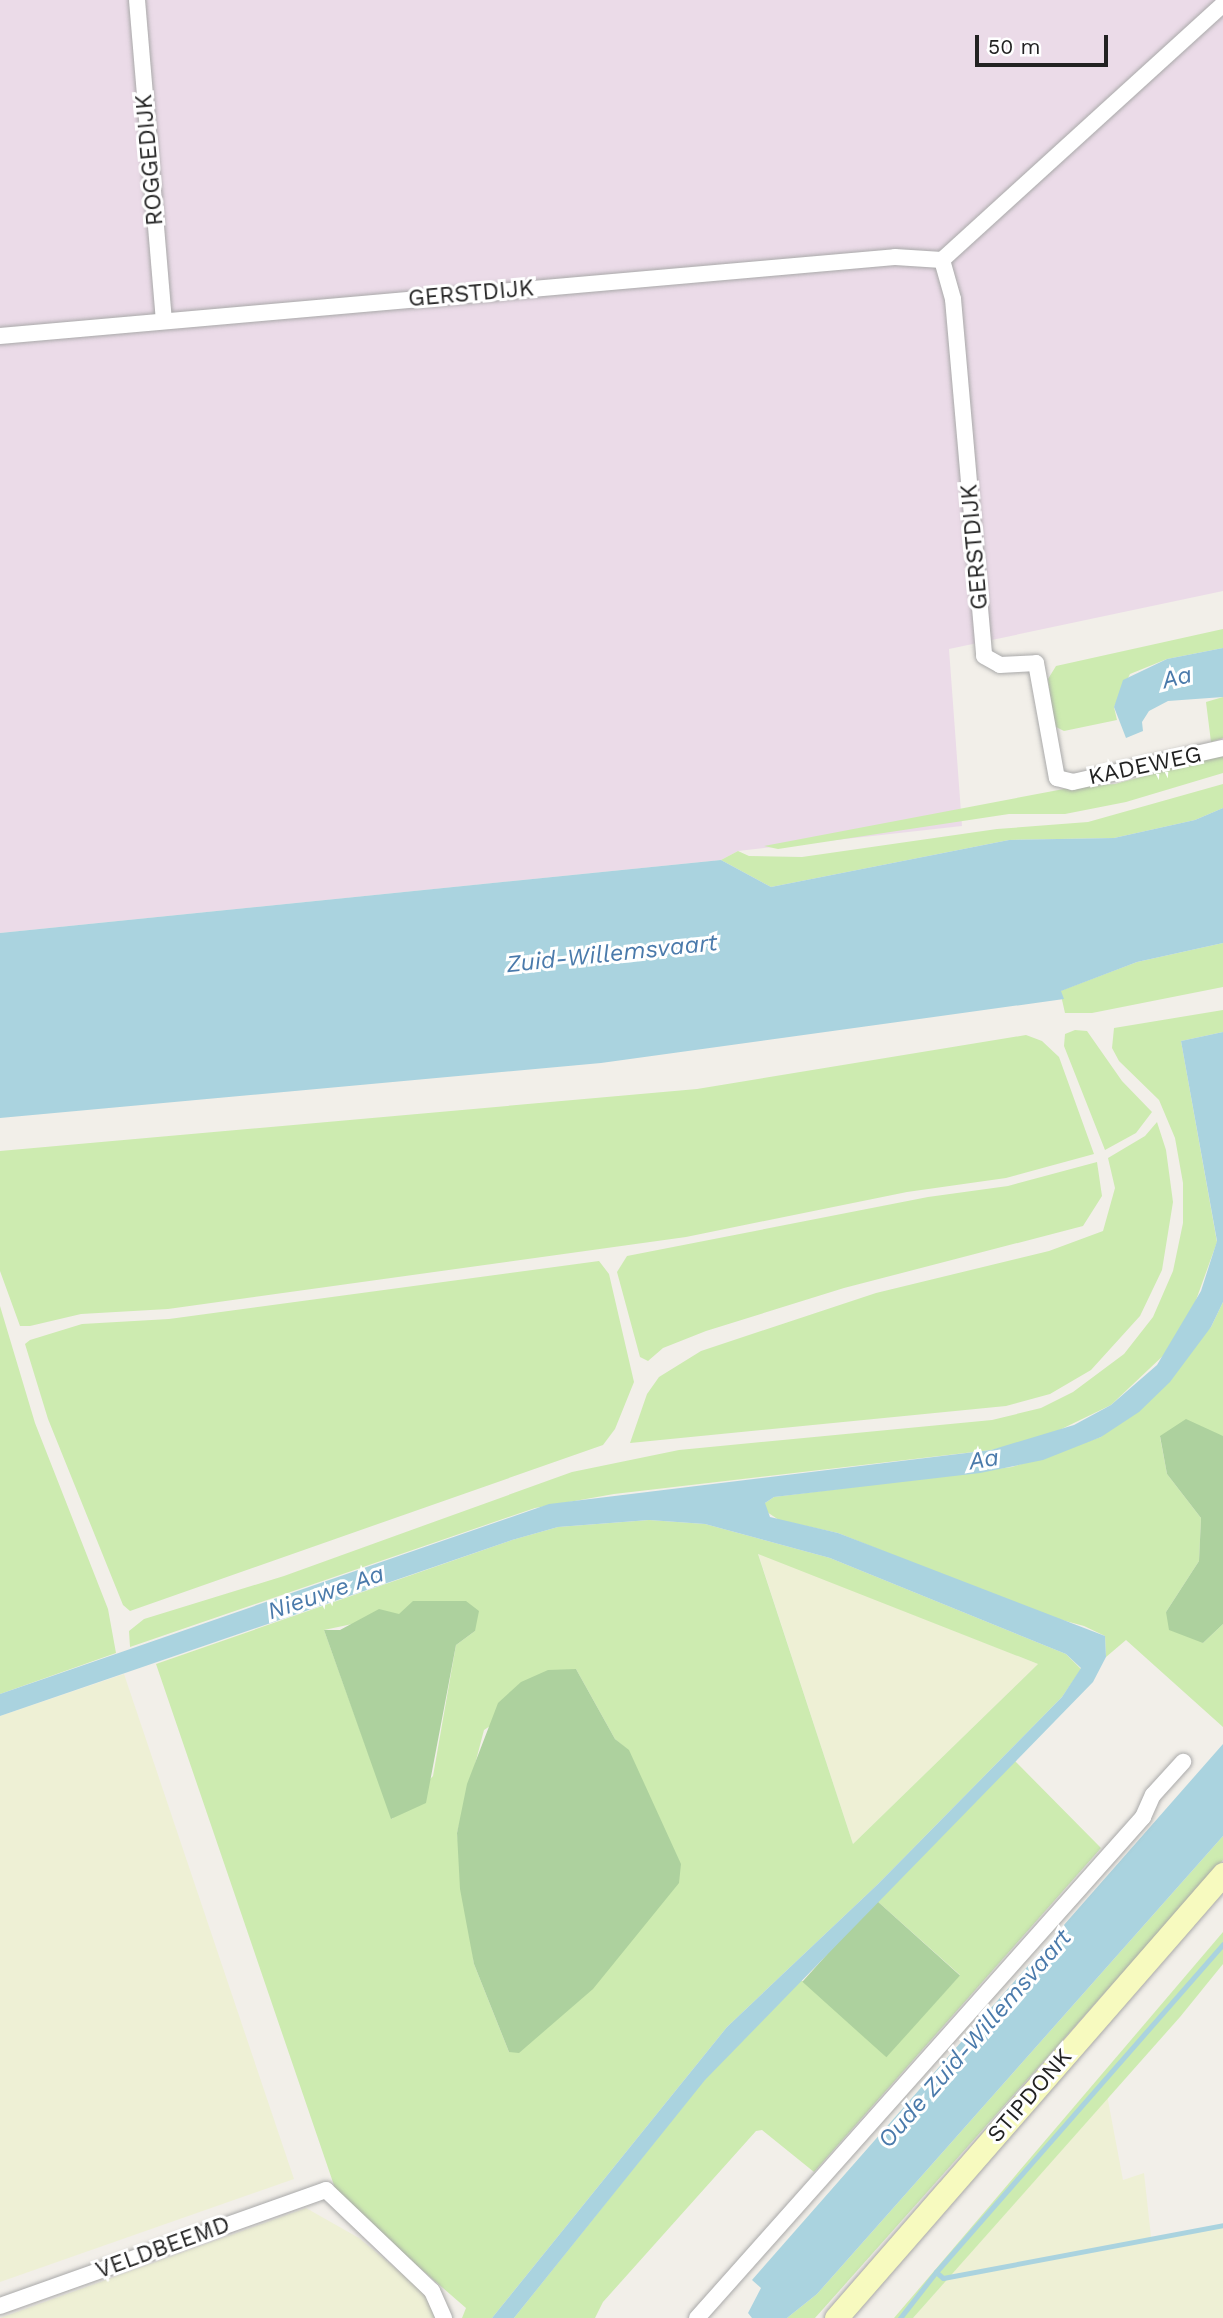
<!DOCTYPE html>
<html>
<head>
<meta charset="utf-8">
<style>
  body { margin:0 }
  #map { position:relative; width:1223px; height:2318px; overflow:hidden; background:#f2efe9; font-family:"Work Sans",sans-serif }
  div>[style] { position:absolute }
  .industrial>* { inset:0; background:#ebdbe8 }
  .farmland>* { inset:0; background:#eef0d5 }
  .grass>* { inset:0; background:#cdebb0 }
  .forest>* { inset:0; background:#add19e; transform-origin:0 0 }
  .water>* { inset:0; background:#aad3df }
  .stream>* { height:5px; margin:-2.5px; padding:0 2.5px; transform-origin:2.5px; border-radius:2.5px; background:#aad3df }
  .roads { filter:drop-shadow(0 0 2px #a9a9a9) drop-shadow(0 0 2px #a9a9a9) }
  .street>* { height:16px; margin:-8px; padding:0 8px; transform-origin:8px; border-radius:8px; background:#fff }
  .secondary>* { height:23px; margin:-11.5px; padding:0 11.5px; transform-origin:11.5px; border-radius:11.5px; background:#f7fabf }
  span { translate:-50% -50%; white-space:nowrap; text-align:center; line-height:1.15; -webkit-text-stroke:6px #fff; paint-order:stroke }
  .street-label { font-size:23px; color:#222 }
  .water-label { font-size:24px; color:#4a7aab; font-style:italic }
  .scale { position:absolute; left:975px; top:35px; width:133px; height:32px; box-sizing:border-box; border:4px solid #222; border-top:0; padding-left:9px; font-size:21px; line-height:24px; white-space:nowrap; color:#222; -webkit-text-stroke:5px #fff; paint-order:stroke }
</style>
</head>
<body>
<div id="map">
  <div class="industrial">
    <div style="clip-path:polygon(0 0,1223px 0,1223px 591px,949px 649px,962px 826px,738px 851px,721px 860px,0 933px)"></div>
  </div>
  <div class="farmland">
    <div style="clip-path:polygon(758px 1553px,1038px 1664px,853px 1844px)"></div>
    <div style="clip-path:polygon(124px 1674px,294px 2179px,0 2282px,0 1716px)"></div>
    <div style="clip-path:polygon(1107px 2095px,1123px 2180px,1144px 2173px,1151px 2237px,1223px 2225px,1223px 2318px,913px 2318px)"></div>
    <div style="clip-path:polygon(306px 2208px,359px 2238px,429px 2296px,436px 2318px,0 2318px)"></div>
  </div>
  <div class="grass">
    <div style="clip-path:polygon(1223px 629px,1223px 648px,1167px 659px,1130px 674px,1114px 707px,1117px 720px,1064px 731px,1054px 726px,1048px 679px,1056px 666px)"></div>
    <div style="clip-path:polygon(1223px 697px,1223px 738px,1211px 742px,1206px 702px)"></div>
    <div style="clip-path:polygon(1223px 755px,1223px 773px,1126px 802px,1065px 814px,1009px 814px,778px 849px,764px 846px,1069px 788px,1115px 784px)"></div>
    <div style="clip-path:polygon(1223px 784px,1223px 808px,1195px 820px,1114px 838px,1009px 840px,771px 887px,721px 860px,738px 851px,749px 856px,802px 857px,997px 829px,1088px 822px)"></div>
    <div style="clip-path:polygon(1223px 943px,1223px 987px,1092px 1013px,1065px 1013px,1060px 991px,1137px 962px)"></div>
    <div style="clip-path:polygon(1223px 1010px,1223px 1032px,1181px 1041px,1217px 1242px,1191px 1314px,1167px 1352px,1111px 1405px,1043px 1438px,991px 1450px,614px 1494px,535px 1508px,130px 1647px,129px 1631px,144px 1619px,284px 1576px,572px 1472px,679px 1450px,992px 1420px,1041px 1408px,1073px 1392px,1124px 1354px,1153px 1317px,1173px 1271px,1183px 1223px,1183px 1183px,1175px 1138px,1159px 1100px,1119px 1061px,1112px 1048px,1114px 1028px)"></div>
    <div style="clip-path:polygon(1075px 1030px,1087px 1031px,1122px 1081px,1152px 1112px,1136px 1133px,1105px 1150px,1064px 1046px,1065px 1034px)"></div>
    <div style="clip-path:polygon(1026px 1035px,1042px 1041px,1059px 1057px,1094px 1154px,1006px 1178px,907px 1192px,686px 1237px,168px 1309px,81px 1314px,30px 1326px,20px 1326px,0 1271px,0 1151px,697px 1089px)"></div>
    <div style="clip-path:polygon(1157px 1122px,1166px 1150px,1173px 1202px,1162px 1270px,1140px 1316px,1091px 1370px,1050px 1394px,1006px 1406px,630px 1443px,647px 1394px,659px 1377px,701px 1351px,876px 1293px,1049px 1251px,1103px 1231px,1115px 1188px,1108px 1158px,1145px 1136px)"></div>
    <div style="clip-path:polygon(1097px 1162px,1102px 1196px,1083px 1226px,844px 1288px,706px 1331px,663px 1348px,648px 1361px,640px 1357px,617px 1272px,627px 1256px,928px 1197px,1008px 1186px)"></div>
    <div style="clip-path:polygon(599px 1261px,609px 1274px,634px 1382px,615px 1429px,603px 1445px,130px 1611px,123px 1605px,48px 1419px,25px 1344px,30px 1340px,82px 1324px,169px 1319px)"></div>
    <div style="clip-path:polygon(1223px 1302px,1223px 1436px,1160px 1437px,1167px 1474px,1201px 1518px,1199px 1561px,1166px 1612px,1203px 1643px,1223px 1624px,1223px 1727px,1126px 1640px,1106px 1657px,1105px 1636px,1084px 1626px,1040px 1614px,838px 1533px,779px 1520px,764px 1510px,765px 1503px,774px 1497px,1012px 1467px,1101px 1437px,1211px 1327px)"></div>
    <div style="clip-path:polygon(0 1306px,35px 1423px,108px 1609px,116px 1653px,0 1694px)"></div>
    <div style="clip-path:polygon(evenodd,649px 1520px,705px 1524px,830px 1558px,1066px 1654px,1081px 1669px,1062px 1697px,878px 1884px,727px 2027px,492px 2318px,462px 2318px,466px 2308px,338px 2197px,156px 1664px,512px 1540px,558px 1527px,649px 1520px,758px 1554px,1038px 1664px,853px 1844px,758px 1554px,649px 1520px,399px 1614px,475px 1631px,456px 1645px,433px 1776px,392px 1819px,324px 1630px,399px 1614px,649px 1520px,576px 1669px,615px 1739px,629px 1751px,509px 2052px,474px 1964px,457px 1833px,484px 1730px,576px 1669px)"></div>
    <div style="clip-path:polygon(1015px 1761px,1101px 1848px,814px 2172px,762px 2130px,756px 2131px,603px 2302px,595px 2318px,514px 2318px,704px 2080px,800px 1979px,890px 2052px,960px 1975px,876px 1900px)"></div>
    <div style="clip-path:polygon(1223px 1836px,1223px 1860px,815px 2318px,787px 2318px,817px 2294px)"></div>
    <div style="clip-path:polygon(1223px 1932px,1223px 1964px,1180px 2017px,913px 2318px,894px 2318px)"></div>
  </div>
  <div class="forest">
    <div style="clip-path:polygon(1186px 1419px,1223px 1436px,1223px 1624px,1203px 1643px,1169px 1630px,1166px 1612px,1199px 1561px,1201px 1518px,1167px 1474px,1160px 1436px)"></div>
    <div style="clip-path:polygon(413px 1601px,466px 1601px,479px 1611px,475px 1631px,456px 1645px,426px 1803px,391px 1819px,324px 1630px,340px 1630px,379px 1609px,399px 1614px)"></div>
    <div style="clip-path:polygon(576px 1669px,615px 1739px,629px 1750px,681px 1864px,679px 1883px,593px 1989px,519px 2053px,509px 2052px,474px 1964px,460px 1889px,457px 1833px,467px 1784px,498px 1703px,521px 1682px,548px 1670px)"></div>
    <div style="left:876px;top:1900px;width:113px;height:110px;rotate:42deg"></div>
  </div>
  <div class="water">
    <div style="clip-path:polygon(1223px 648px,1223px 697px,1168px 701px,1149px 711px,1142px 722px,1143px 731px,1126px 738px,1114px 707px,1123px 680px,1167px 659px)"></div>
    <div style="clip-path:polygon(1223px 808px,1223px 943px,1137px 962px,1061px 991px,1064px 999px,601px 1063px,0 1118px,0 933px,721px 860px,771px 887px,1009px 840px,1114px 838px,1195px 820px)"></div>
    <div style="clip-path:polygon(1223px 1032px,1223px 1302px,1211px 1327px,1170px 1382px,1139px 1412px,1101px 1437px,1043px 1460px,980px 1473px,774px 1497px,765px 1503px,770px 1517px,838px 1533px,1105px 1636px,1106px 1657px,1093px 1682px,705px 2080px,514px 2318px,492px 2318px,727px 2027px,878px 1884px,1062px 1697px,1081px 1668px,1066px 1654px,830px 1558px,705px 1524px,649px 1520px,558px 1527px,512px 1540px,0 1716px,0 1694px,549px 1504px,991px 1450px,1074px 1425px,1111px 1405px,1157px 1365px,1201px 1291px,1217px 1241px,1181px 1041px)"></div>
    <div style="clip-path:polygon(1223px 1744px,1223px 1836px,817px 2294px,787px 2318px,752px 2318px,748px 2313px,761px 2288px,752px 2280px)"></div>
  </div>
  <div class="stream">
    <div style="left:936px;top:2272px;width:436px;rotate:-48.8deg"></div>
    <div style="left:900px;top:2318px;width:58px;rotate:-52deg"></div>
    <div style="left:936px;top:2272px;width:9px;rotate:41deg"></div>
    <div style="left:943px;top:2278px;width:285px;rotate:-10.7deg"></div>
  </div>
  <div class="roads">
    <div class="street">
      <div style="left:137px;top:0;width:322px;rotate:85.2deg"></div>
      <div style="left:942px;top:260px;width:41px;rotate:74.2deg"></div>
      <div style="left:953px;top:299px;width:358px;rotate:85deg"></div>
      <div style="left:984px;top:656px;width:18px;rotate:29deg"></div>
      <div style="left:1000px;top:665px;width:36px;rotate:-3deg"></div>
      <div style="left:1036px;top:663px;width:117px;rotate:79.7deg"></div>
      <div style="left:1057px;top:778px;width:16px;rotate:14deg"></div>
      <div style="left:1073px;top:782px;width:154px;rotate:-12.8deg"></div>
      <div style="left:0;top:336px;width:898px;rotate:-5.04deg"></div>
      <div style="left:895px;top:257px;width:47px;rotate:3.7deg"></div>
      <div style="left:942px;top:260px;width:380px;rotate:-42.3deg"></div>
      <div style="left:0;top:2306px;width:346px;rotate:-19.6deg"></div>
      <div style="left:326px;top:2190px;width:146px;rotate:43.6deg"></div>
      <div style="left:432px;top:2291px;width:30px;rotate:66deg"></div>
      <div style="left:697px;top:2318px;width:671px;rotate:-48.32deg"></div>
      <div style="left:1143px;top:1817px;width:24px;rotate:-66deg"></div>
      <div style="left:1153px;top:1795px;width:45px;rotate:-47.7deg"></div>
    </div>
    <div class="secondary">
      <div style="left:836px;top:2318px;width:589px;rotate:-48.92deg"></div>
    </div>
  </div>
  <div class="street-label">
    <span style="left:150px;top:160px;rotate:-95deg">ROGGEDIJK</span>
    <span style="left:471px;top:294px;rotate:-5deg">GERSTDIJK</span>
    <span style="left:975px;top:547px;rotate:-95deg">GERSTDIJK</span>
    <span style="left:1145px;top:766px;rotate:-12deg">KADEWEG</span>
    <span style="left:1030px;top:2096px;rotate:-49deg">STIPDONK</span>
    <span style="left:163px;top:2248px;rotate:-20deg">VELDBEEMD</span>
  </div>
  <div class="water-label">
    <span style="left:1177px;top:678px;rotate:-14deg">Aa</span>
    <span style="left:612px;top:954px;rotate:-6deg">Zuid-Willemsvaart</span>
    <span style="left:984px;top:1460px;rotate:-9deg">Aa</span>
    <span style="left:326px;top:1593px;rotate:-19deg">Nieuwe Aa</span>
    <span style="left:975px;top:2039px;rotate:-49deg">Oude Zuid-Willemsvaart</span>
  </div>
  <div class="scale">50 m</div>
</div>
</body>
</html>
